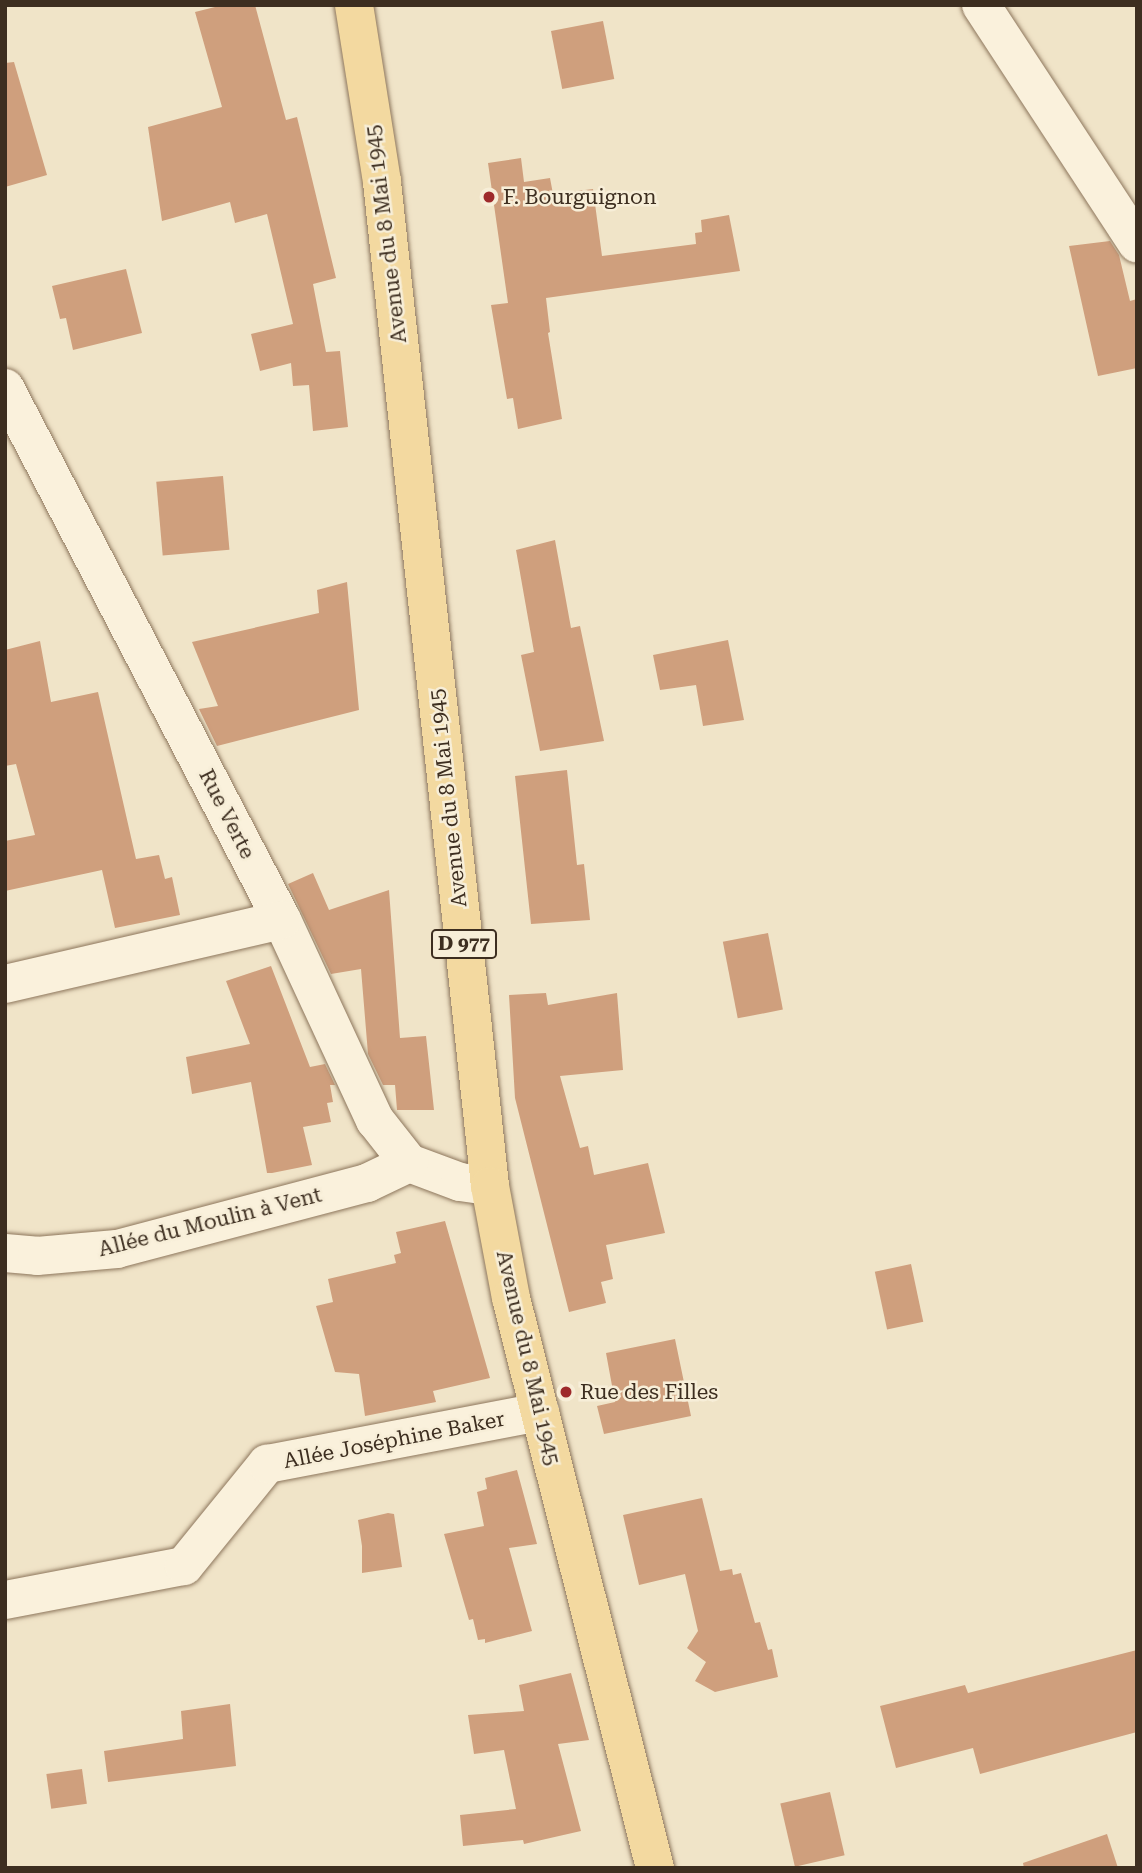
<!DOCTYPE html>
<html>
<head>
<meta charset="utf-8">
<style>
  body { margin:0 }
  #map { position:relative; width:1142px; height:1873px; overflow:hidden; background:#f0e4c8; font-family:"Roboto Serif",serif }
  div>[style] { position:absolute }
  .building>* { inset:0; background:#cf9f7d; transform-origin:0 0 }
  .roads { filter:drop-shadow(0 0 2px #8d765c) drop-shadow(0 0 2px #8d765c) }
  .minor>* { height:38px; margin:-19px; padding:0 19px; transform-origin:19px; border-radius:19px; background:#faf1dc }
  .major>* { height:38px; margin:-19px; padding:0 19px; transform-origin:19px; border-radius:19px; background:#f3d9a0 }
  .dots>* { width:19px; height:19px; translate:-50% -50%; box-sizing:border-box; border:4px solid #f7eed8; border-radius:50% }
  span { translate:-50% -50%; white-space:nowrap; text-align:center; line-height:1.15; -webkit-text-stroke:5px #f7eed8; paint-order:stroke }
  .shield-label span { padding:2px 5px; background:#f7eed8; border:2px solid; border-radius:5px; -webkit-text-stroke-width:0 }
  .shield-label { font-size:19px; color:#3d2e20; font-weight:700 }
  .poi-label { font-size:21px; color:#3d2e20 }
  .left { translate:0 -50%; text-align:left }
  .street-label { font-size:21px; color:#3d2e20 }
  .frame { position:absolute; inset:0; border:7px solid #3d2e20; pointer-events:none }
</style>
</head>
<body>
<div id="map">
  <div class="building">
    <div style="clip-path:polygon(223px 5px,255px 5px,286px 120px,297px 117px,336px 278px,313px 284px,326px 352px,340px 351px,348px 427px,313px 431px,309px 385px,293px 386px,291px 363px,260px 371px,251px 334px,293px 324px,267px 214px,235px 223px,230px 202px,162px 221px,148px 127px,222px 107px,195px 12px)"></div>
    <div style="left:603px;top:21px;width:59px;height:53px;rotate:79deg"></div>
    <div style="clip-path:polygon(14px 62px,47px 175px,5px 187px,5px 63px)"></div>
    <div style="clip-path:polygon(521px 158px,524px 182px,550px 178px,553px 194px,593px 189px,602px 256px,696px 244px,695px 233px,702px 232px,701px 220px,729px 215px,740px 271px,546px 298px,550px 332px,548px 333px,562px 419px,518px 429px,513px 398px,507px 399px,491px 305px,508px 303px,488px 163px)"></div>
    <div style="clip-path:polygon(1110px 241px,1119px 255px,1130px 301px,1137px 299px,1137px 368px,1098px 376px,1069px 246px)"></div>
    <div style="clip-path:polygon(126px 269px,142px 333px,73px 350px,66px 318px,60px 319px,52px 286px)"></div>
    <div style="left:223px;top:476px;width:74px;height:67px;rotate:85deg"></div>
    <div style="clip-path:polygon(555px 540px,571px 628px,580px 626px,604px 741px,540px 751px,521px 655px,534px 652px,516px 550px)"></div>
    <div style="clip-path:polygon(347px 582px,359px 710px,217px 746px,199px 709px,218px 706px,192px 642px,319px 613px,317px 590px)"></div>
    <div style="clip-path:polygon(728px 640px,744px 720px,703px 726px,696px 685px,660px 690px,653px 655px)"></div>
    <div style="clip-path:polygon(40px 641px,51px 702px,98px 692px,136px 859px,159px 855px,165px 879px,172px 877px,180px 915px,115px 928px,102px 870px,5px 891px,5px 841px,35px 835px,16px 764px,5px 766px,5px 650px)"></div>
    <div style="clip-path:polygon(567px 770px,577px 865px,584px 864px,590px 920px,531px 924px,515px 776px)"></div>
    <div style="clip-path:polygon(313px 873px,329px 910px,389px 890px,400px 1038px,426px 1036px,434px 1110px,397px 1110px,395px 1085px,383px 1085px,368px 1054px,361px 969px,331px 974px,288px 884px)"></div>
    <div style="left:768px;top:933px;width:78px;height:46px;rotate:79deg"></div>
    <div style="clip-path:polygon(271px 966px,310px 1067px,325px 1064px,335px 1085px,330px 1085px,333px 1102px,327px 1103px,331px 1122px,303px 1127px,312px 1165px,272px 1173px,267px 1173px,251px 1082px,192px 1094px,186px 1057px,250px 1044px,226px 981px)"></div>
    <div style="clip-path:polygon(546px 993px,548px 1005px,617px 993px,623px 1070px,560px 1076px,580px 1148px,588px 1146px,594px 1175px,648px 1163px,665px 1233px,606px 1245px,613px 1279px,601px 1282px,606px 1303px,569px 1312px,515px 1098px,509px 995px)"></div>
    <div style="clip-path:polygon(445px 1221px,490px 1378px,433px 1391px,436px 1402px,365px 1416px,359px 1374px,335px 1372px,316px 1306px,333px 1302px,328px 1279px,396px 1263px,394px 1255px,401px 1253px,396px 1232px)"></div>
    <div style="left:911px;top:1264px;width:59px;height:37px;rotate:78deg"></div>
    <div style="clip-path:polygon(675px 1339px,691px 1416px,604px 1434px,597px 1406px,615px 1402px,606px 1353px)"></div>
    <div style="clip-path:polygon(517px 1470px,537px 1544px,509px 1548px,532px 1631px,485px 1643px,485px 1639px,478px 1640px,473px 1619px,469px 1620px,444px 1534px,484px 1526px,477px 1492px,487px 1489px,485px 1478px)"></div>
    <div style="clip-path:polygon(702px 1498px,720px 1571px,732px 1569px,733px 1575px,741px 1573px,755px 1623px,760px 1622px,768px 1650px,772px 1649px,778px 1677px,715px 1692px,695px 1681px,706px 1662px,687px 1648px,698px 1631px,685px 1574px,639px 1585px,623px 1515px)"></div>
    <div style="clip-path:polygon(388px 1513px,394px 1514px,402px 1567px,362px 1573px,362px 1546px,358px 1520px)"></div>
    <div style="clip-path:polygon(1137px 1650px,1137px 1732px,980px 1774px,973px 1748px,896px 1768px,880px 1706px,965px 1685px,968px 1693px)"></div>
    <div style="clip-path:polygon(571px 1673px,589px 1740px,558px 1744px,581px 1831px,524px 1844px,523px 1840px,463px 1846px,460px 1815px,516px 1809px,504px 1750px,474px 1754px,468px 1715px,524px 1711px,519px 1685px)"></div>
    <div style="clip-path:polygon(230px 1704px,236px 1766px,108px 1782px,104px 1751px,183px 1739px,181px 1711px)"></div>
    <div style="left:82px;top:1769px;width:35px;height:36px;rotate:82deg"></div>
    <div style="left:830px;top:1792px;width:65px;height:51px;rotate:77deg"></div>
    <div style="clip-path:polygon(1107px 1834px,1118px 1868px,1024px 1868px,1023px 1863px)"></div>
  </div>
  <div class="roads">
    <div class="minor">
      <div style="left:981px;top:5px;width:285px;rotate:56.8deg"></div>
      <div style="left:5px;top:388px;width:600px;rotate:62.5deg"></div>
      <div style="left:282px;top:920px;width:221px;rotate:65.1deg"></div>
      <div style="left:375px;top:1120px;width:55px;rotate:51.7deg"></div>
      <div style="left:409px;top:1163px;width:54px;rotate:20.4deg"></div>
      <div style="left:460px;top:1182px;width:30px;rotate:8deg"></div>
      <div style="left:5px;top:984px;width:284px;rotate:-13deg"></div>
      <div style="left:5px;top:1253px;width:32px;rotate:5deg"></div>
      <div style="left:37px;top:1256px;width:80px;rotate:-5deg"></div>
      <div style="left:117px;top:1249px;width:259px;rotate:-14.8deg"></div>
      <div style="left:367px;top:1183px;width:47px;rotate:-25.5deg"></div>
      <div style="left:5px;top:1600px;width:182px;rotate:-10.8deg"></div>
      <div style="left:184px;top:1566px;width:132px;rotate:-50.9deg"></div>
      <div style="left:267px;top:1464px;width:278px;rotate:-10.8deg"></div>
    </div>
    <div class="major">
      <div style="left:354px;top:5px;width:179px;rotate:81deg"></div>
      <div style="left:382px;top:182px;width:1010px;rotate:83.86deg"></div>
      <div style="left:490px;top:1186px;width:114px;rotate:79.4deg"></div>
      <div style="left:511px;top:1298px;width:588px;rotate:75.82deg"></div>
    </div>
  </div>
  <div class="dots">
    <div style="left:489px;top:197px;background:#9e2a2b"></div>
    <div style="left:566px;top:1392px;background:#9e2a2b"></div>
  </div>
  <div class="shield-label">
    <span style="left:464px;top:944px">D 977</span>
  </div>
  <div class="poi-label">
    <span class="left" style="left:503px;top:197px">F. Bourguignon</span>
    <span class="left" style="left:580px;top:1392px">Rue des Filles</span>
  </div>
  <div class="street-label">
    <span style="left:386px;top:234px;rotate:-97deg">Avenue du 8 Mai 1945</span>
    <span style="left:448px;top:798px;rotate:-96deg">Avenue du 8 Mai 1945</span>
    <span style="left:227px;top:814px;rotate:63deg">Rue Verte</span>
    <span style="left:210px;top:1222px;rotate:-14deg">Allée du Moulin à Vent</span>
    <span style="left:528px;top:1358px;rotate:77deg">Avenue du 8 Mai 1945</span>
    <span style="left:394px;top:1440px;rotate:-11deg">Allée Joséphine Baker</span>
  </div>
  <div class="frame"></div>
</div>
</body>
</html>
